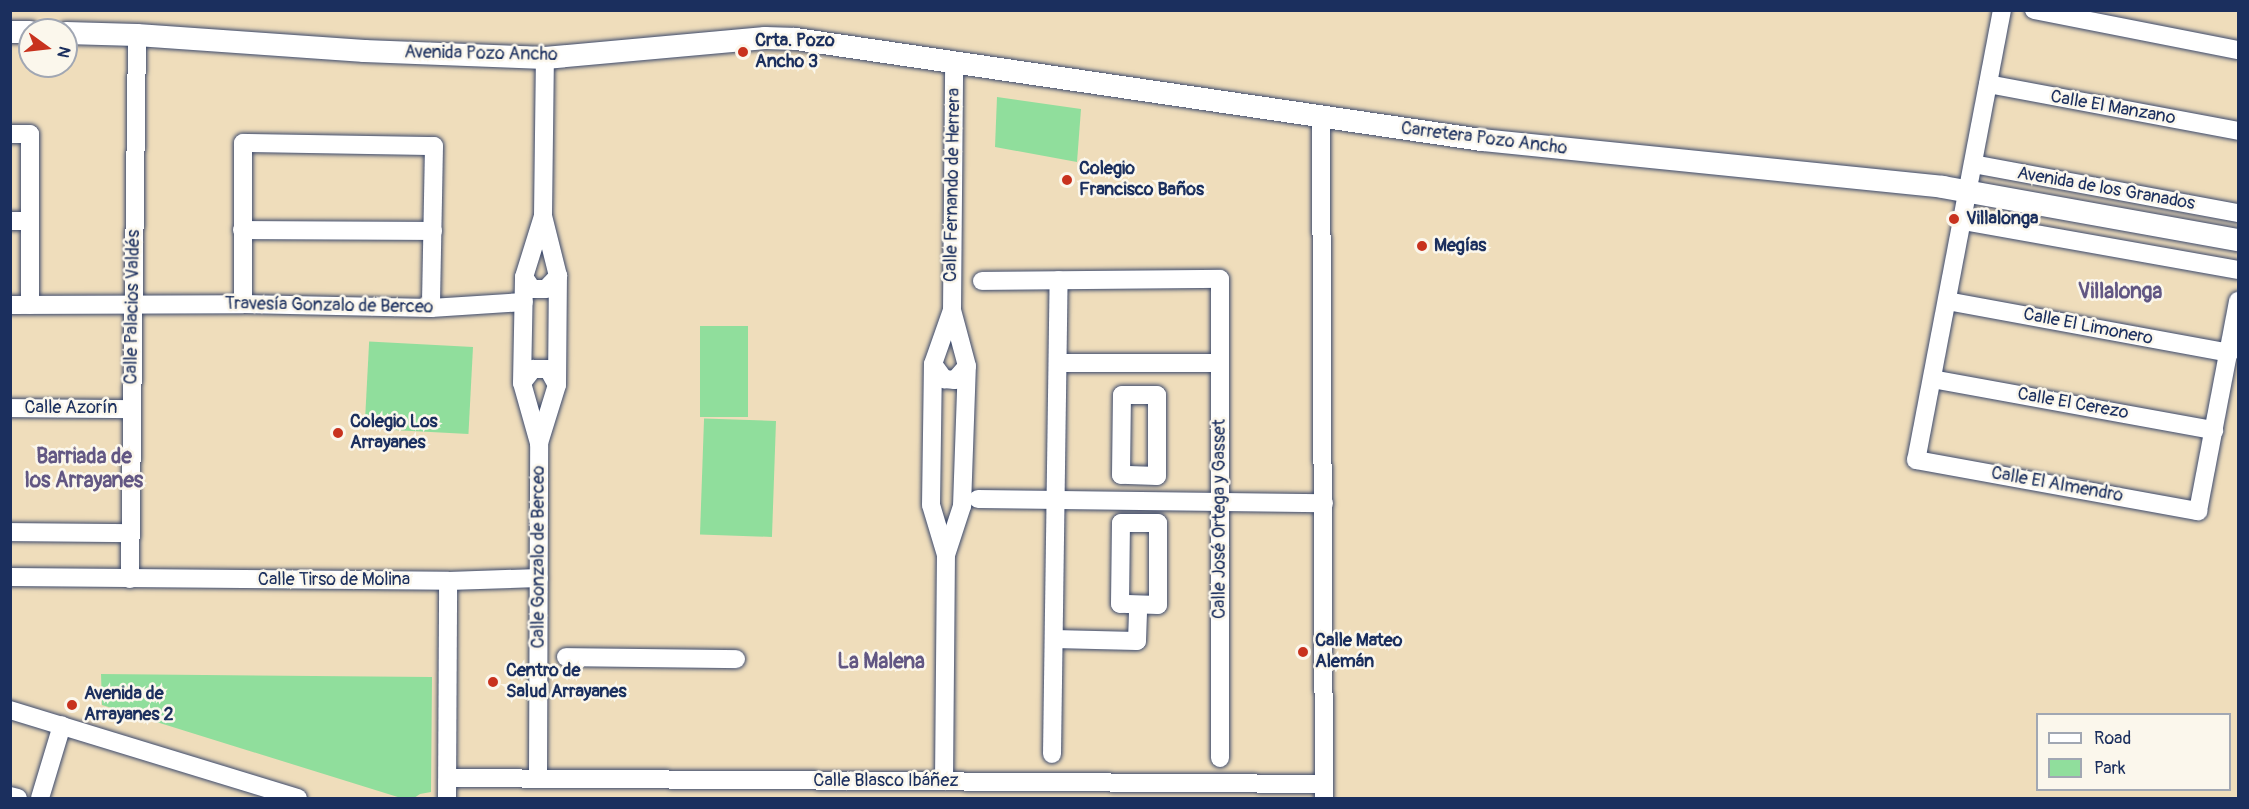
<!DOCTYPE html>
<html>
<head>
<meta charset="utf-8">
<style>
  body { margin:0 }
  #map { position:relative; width:2249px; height:809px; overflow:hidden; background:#efddbb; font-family:Pangolin,sans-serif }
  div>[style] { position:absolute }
  .green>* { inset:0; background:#90de9c; transform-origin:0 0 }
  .roads { filter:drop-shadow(0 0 2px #3b496c) drop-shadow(0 0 2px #3b496c) }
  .minor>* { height:18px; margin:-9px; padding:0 9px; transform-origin:9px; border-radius:9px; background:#fff }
  .major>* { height:22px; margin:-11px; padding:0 11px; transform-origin:11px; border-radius:11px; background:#fff }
  .dots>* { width:16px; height:16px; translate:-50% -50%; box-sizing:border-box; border:3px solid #fbf7ec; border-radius:50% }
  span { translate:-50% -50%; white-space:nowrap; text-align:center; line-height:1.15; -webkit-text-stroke:5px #fbf7ec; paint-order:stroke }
  .poi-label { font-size:18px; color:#1b2f5e; font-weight:700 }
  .left { translate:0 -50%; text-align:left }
  .street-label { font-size:18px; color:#1b2f5e }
  .quarter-label { font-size:21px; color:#625783; font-weight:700 }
  .frame { position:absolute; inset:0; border:12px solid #1b2f5e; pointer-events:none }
  .legend { position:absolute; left:2036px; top:713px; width:195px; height:78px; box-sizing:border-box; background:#fbf7ec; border:2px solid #a1a7b3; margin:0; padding:8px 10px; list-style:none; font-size:18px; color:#1b2f5e }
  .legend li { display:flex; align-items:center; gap:12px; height:30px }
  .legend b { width:30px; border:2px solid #a1a7b3 }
  .north { position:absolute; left:18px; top:18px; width:60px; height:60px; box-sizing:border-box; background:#fbf7ec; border:2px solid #a1a7b3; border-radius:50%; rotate:105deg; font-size:16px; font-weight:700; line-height:24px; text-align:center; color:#1b2f5e }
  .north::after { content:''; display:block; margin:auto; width:21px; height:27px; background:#c8321e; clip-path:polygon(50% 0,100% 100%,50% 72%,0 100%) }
</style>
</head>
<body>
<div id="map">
  <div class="green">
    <div style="clip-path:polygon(997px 97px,1081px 109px,1077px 162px,995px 147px)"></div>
    <div style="left:700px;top:326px;width:48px;height:91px"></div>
    <div style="left:473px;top:347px;width:87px;height:104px;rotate:93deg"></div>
    <div style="left:776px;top:421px;width:116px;height:72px;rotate:92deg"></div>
    <div style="clip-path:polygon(101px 674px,432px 677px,431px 792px,420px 794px,414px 798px,401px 798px,102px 705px)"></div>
  </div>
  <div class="roads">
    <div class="minor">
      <div style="left:2002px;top:10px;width:458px;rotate:100.8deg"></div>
      <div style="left:1916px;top:460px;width:287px;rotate:10.3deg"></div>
      <div style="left:2198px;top:511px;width:214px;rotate:-79.2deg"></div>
      <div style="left:2034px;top:10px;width:208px;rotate:11.1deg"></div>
      <div style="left:1988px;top:84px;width:254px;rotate:10.6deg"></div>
      <div style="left:1321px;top:118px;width:680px;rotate:89.75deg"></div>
      <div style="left:10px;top:134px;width:20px"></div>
      <div style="left:30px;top:134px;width:171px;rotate:90deg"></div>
      <div style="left:1973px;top:164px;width:269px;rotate:10.5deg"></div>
      <div style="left:10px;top:221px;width:20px"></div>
      <div style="left:1963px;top:221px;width:279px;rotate:10.1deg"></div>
      <div style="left:242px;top:230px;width:191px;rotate:0.3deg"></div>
      <div style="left:524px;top:277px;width:14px;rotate:56deg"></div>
      <div style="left:532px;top:289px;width:14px"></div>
      <div style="left:546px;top:289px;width:18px;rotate:-47deg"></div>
      <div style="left:982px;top:281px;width:238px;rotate:-0.5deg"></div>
      <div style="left:1220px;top:279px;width:479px;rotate:90deg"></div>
      <div style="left:1947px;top:301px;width:287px;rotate:10.4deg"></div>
      <div style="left:243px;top:304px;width:161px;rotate:-90deg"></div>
      <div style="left:243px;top:143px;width:191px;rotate:0.9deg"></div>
      <div style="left:434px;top:146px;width:162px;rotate:91.1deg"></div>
      <div style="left:10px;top:305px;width:233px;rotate:-0.2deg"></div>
      <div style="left:243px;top:304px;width:188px;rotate:1.2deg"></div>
      <div style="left:431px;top:308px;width:93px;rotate:-3.7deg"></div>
      <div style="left:1058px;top:363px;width:162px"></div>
      <div style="left:933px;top:364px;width:19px;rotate:54deg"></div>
      <div style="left:944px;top:379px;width:11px;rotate:5deg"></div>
      <div style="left:955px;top:380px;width:18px;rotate:-49deg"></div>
      <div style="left:1932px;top:379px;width:287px;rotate:10.3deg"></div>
      <div style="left:522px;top:383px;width:18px;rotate:-52deg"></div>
      <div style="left:533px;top:369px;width:15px"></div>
      <div style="left:548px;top:369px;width:18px;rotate:61deg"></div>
      <div style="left:1122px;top:395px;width:35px"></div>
      <div style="left:1157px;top:395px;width:81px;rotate:90deg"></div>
      <div style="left:1157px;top:476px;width:36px;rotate:-178deg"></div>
      <div style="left:1121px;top:475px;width:80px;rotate:-89.3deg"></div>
      <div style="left:10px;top:408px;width:122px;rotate:0.5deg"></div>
      <div style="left:539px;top:443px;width:61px;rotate:-72.8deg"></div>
      <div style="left:557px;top:385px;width:109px;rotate:-89.5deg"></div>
      <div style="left:558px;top:276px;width:62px;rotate:-104deg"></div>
      <div style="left:543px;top:216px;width:158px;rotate:-89.3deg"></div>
      <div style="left:978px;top:499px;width:346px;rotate:0.7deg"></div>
      <div style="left:1121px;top:523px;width:37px"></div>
      <div style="left:1158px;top:523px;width:82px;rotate:90deg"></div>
      <div style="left:1158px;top:605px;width:38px;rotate:-178deg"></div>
      <div style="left:1120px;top:604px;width:81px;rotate:-89.3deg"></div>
      <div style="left:10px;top:532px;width:121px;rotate:0.5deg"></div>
      <div style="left:946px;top:555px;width:52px;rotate:-71.9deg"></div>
      <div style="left:962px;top:506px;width:140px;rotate:-88deg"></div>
      <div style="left:967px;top:366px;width:58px;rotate:-105deg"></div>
      <div style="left:952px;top:310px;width:249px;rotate:-89.5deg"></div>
      <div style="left:10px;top:577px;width:438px;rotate:0.5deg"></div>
      <div style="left:448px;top:581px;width:91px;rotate:-1.9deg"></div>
      <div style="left:130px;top:579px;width:544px;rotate:-89.26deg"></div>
      <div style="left:1054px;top:639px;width:83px;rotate:1.4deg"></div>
      <div style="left:1137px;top:641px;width:36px;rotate:-88deg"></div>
      <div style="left:566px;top:657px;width:170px;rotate:0.7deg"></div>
      <div style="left:10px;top:710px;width:301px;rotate:17deg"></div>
      <div style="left:1052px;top:754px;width:474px;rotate:-89.2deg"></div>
      <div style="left:448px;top:778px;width:876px;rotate:0.39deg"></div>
      <div style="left:538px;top:778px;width:335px;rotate:-89.8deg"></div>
      <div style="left:539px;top:443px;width:62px;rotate:-105.8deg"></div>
      <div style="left:522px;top:383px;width:106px;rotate:-88.9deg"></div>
      <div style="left:524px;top:277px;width:64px;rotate:-72.7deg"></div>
      <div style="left:944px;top:781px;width:226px;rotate:-89.5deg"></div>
      <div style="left:946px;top:555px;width:52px;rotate:-106.7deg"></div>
      <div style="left:931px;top:505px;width:141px;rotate:-89.2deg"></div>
      <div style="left:933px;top:364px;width:57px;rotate:-70.6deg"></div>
      <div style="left:10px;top:796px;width:8px;rotate:14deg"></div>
      <div style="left:40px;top:798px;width:76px;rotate:-73.2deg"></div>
      <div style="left:447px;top:798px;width:217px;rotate:-89.7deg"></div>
    </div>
    <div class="major">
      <div style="left:10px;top:32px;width:20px"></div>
      <div style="left:66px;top:33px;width:71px;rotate:1.6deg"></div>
      <div style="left:137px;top:35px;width:228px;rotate:4deg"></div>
      <div style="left:364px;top:51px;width:181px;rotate:2.2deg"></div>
      <div style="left:545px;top:58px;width:221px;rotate:-5.2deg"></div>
      <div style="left:765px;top:38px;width:31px;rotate:2deg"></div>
      <div style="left:796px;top:39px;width:693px;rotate:8.38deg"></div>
      <div style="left:1482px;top:140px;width:463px;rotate:5.8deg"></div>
      <div style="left:1943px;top:187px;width:300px;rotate:10.2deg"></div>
    </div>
  </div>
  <div class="dots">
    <div style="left:743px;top:52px;background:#c8321e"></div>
    <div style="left:1067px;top:180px;background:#c8321e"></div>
    <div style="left:1954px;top:219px;background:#c8321e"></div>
    <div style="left:1422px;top:246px;background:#c8321e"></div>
    <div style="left:338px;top:433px;background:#c8321e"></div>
    <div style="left:1303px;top:652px;background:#c8321e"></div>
    <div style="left:493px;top:682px;background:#c8321e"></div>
    <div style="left:72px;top:705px;background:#c8321e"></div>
  </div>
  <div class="poi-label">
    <span class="left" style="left:755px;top:52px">Crta. Pozo<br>Ancho 3</span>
    <span class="left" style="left:1079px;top:180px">Colegio<br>Francisco Baños</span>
    <span class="left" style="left:1966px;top:219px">Villalonga</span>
    <span class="left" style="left:1434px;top:246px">Megías</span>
    <span class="left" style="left:350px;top:433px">Colegio Los<br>Arrayanes</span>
    <span class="left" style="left:1315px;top:652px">Calle Mateo<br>Alemán</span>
    <span class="left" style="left:506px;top:682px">Centro de<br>Salud Arrayanes</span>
    <span class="left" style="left:84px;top:705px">Avenida de<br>Arrayanes 2</span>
  </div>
  <div class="street-label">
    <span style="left:481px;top:54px;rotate:1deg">Avenida Pozo Ancho</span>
    <span style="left:2113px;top:108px;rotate:10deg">Calle El Manzano</span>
    <span style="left:1484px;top:139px;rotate:7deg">Carretera Pozo Ancho</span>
    <span style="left:953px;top:185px;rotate:-89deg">Calle Fernando de Herrera</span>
    <span style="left:2106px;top:189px;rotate:10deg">Avenida de los Granados</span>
    <span style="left:329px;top:306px;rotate:1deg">Travesía Gonzalo de Berceo</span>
    <span style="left:133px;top:307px;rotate:-89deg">Calle Palacios Valdés</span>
    <span style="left:2088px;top:327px;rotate:11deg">Calle El Limonero</span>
    <span style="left:2073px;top:404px;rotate:10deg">Calle El Cerezo</span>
    <span style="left:71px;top:408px">Calle Azorín</span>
    <span style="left:2057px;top:485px;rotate:10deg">Calle El Almendro</span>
    <span style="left:1220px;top:519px;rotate:-90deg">Calle José Ortega y Gasset</span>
    <span style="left:539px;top:557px;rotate:-90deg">Calle Gonzalo de Berceo</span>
    <span style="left:334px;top:580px">Calle Tirso de Molina</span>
    <span style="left:886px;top:781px">Calle Blasco Ibáñez</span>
  </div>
  <div class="quarter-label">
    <span style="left:2120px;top:292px">Villalonga</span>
    <span style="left:84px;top:469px">Barriada de<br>los Arrayanes</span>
    <span style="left:881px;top:662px">La Malena</span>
  </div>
  <div class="frame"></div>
  <ul class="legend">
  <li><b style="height:8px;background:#fff"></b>Road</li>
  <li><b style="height:16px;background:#90de9c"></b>Park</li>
  </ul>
  <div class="north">N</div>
</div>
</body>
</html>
